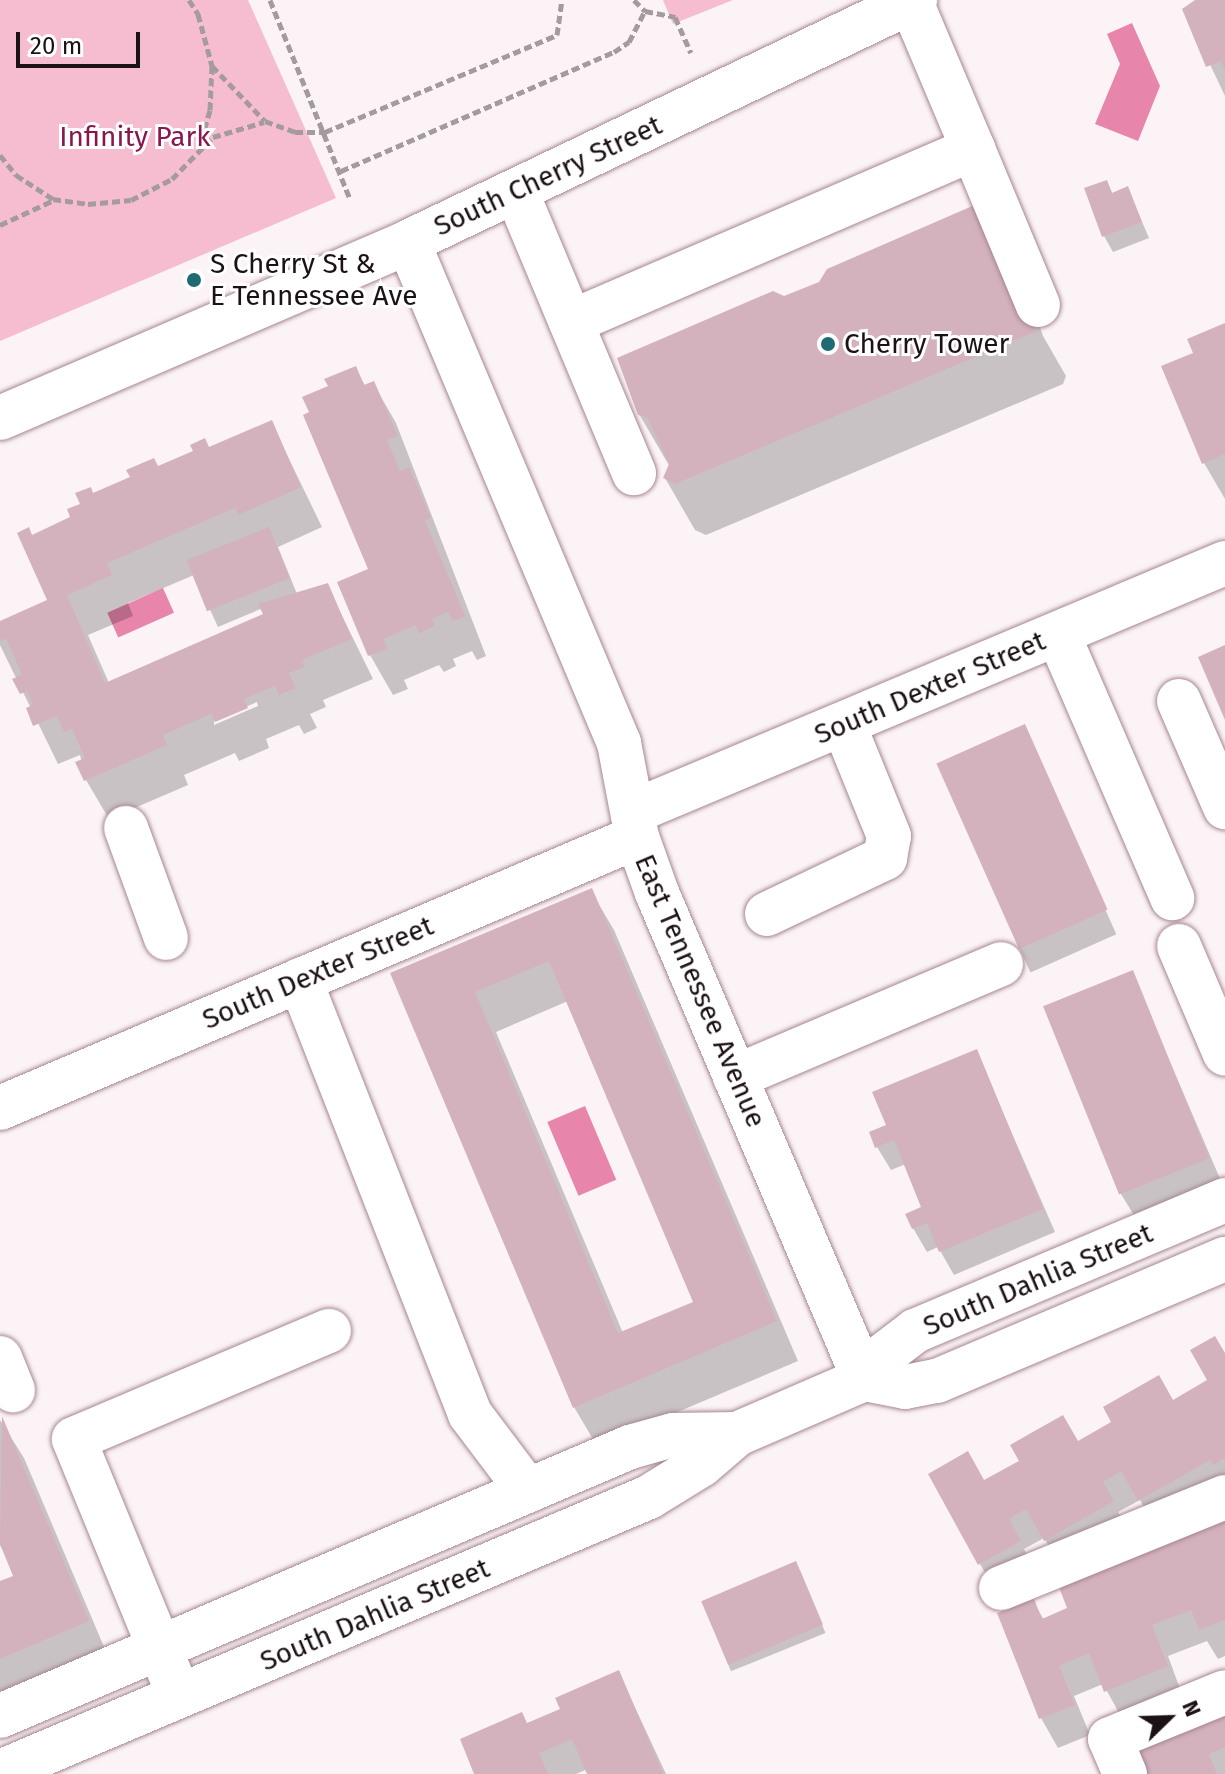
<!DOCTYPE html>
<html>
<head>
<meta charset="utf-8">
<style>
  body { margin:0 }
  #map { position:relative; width:1225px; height:1774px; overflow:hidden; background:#fbf3f5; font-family:"Fira Sans",sans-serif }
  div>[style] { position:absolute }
  .green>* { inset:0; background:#f6bdd0 }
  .water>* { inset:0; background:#e786aa; transform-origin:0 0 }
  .shadow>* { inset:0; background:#0003; transform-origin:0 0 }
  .building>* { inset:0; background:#d4b2bd; transform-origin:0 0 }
  .path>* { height:5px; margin-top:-2.5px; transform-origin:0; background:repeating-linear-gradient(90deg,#a59b9e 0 8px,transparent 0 12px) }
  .roads { filter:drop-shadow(0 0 2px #a68690) drop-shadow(0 0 2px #a68690) }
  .minor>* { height:44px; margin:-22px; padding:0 22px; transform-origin:22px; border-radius:22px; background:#fff }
  .dots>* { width:22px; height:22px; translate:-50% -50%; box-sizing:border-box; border:4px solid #fff; border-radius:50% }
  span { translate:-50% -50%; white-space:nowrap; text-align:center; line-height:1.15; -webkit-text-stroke:6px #fff; paint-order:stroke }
  .park-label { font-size:28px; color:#89174e }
  .street-label { font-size:28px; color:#1c1115 }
  .poi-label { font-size:28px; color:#1c1115 }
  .left { translate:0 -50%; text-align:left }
  .north { position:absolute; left:1129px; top:1678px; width:80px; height:80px; -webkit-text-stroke:6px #fff; paint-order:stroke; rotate:67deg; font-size:22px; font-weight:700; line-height:32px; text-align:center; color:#1c1115 }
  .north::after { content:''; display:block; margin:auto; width:28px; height:36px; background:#1c1115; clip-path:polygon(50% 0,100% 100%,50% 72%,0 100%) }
  .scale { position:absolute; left:16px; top:32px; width:124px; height:36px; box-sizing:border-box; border:4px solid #1c1115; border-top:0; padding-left:10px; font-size:24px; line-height:28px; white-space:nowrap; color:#1c1115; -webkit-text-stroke:6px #fff; paint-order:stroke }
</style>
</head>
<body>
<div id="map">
  <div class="green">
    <div style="clip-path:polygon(0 0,248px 0,336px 198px,0 341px)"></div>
    <div style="clip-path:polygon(663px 0,733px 0,673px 24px)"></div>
  </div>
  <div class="water">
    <div style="clip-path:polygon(1132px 23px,1160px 86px,1138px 141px,1095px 124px,1120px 64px,1107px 34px)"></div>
    <div style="left:163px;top:588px;width:27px;height:61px;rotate:66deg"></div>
    <div style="left:585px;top:1106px;width:80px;height:41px;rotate:67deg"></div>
  </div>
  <div class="shadow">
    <div style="clip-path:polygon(1197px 0,1225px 0,1225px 96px,1184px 10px)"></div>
    <div style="clip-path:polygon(1106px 182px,1113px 194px,1128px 189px,1149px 238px,1113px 252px,1104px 236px)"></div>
    <div style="clip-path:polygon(1018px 262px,1043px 336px,1066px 376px,1063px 384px,706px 535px,695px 530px,665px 478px,670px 467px,639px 414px,784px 298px,821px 283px)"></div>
    <div style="clip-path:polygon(1225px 325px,1225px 499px,1204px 463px,1195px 354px)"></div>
    <div style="clip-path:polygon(355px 368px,366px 387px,373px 383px,396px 423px,486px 656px,477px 660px,472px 651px,453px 659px,456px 666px,444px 672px,439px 665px,404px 680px,408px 689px,393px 695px,370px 655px,371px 570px,311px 413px,330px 387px)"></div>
    <div style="clip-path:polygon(evenodd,271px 422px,322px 527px,278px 547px,297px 594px,327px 585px,373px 679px,323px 700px,326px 707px,310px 714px,317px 728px,304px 734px,299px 725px,266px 739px,269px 748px,239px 761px,235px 753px,184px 775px,188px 785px,109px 819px,86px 780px,80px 755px,58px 764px,0 645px,0 623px,49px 601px,32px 537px,73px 518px,93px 495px,271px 422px,194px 575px,218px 627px,263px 608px,266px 615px,109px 683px,88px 635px,133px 616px,128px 603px,194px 575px,271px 422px,257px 702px,258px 706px,214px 725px,214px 721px,257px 702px)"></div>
    <div style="left:1024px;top:727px;width:227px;height:94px;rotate:66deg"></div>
    <div style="clip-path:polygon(evenodd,591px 891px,614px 930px,798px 1361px,597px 1446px,574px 1407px,392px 975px,591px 891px,568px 1001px,696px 1303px,623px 1333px,496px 1032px,568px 1001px)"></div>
    <div style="clip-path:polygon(1132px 973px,1221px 1181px,1135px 1217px,1121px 1194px)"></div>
    <div style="clip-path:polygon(976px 1051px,1055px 1232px,954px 1275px,938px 1247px,927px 1252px,913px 1228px,908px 1215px,924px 1208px,906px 1164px,891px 1170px,877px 1147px,888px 1126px)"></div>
    <div style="clip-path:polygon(1225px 1357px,1225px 1494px,1157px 1530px,1140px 1500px,1118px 1512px,1129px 1532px,1063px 1569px,1044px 1538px,1024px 1549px,1036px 1571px,997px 1593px,980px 1564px,984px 1483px,1173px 1403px,1210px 1381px)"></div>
    <div style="clip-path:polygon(0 1420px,24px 1458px,110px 1661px,0 1708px,0 1583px,16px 1577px,0 1545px)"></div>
    <div style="clip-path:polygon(1225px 1518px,1225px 1656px,1218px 1659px,1207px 1641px,1168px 1656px,1183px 1697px,1123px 1720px,1103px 1684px,1074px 1696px,1090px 1735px,1058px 1748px,1041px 1718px,1033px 1601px,1044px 1620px,1070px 1610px)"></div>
    <div style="left:800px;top:1570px;width:68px;height:102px;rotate:68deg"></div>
    <div style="clip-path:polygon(619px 1673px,666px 1774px,590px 1774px,588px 1769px,576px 1774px,476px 1774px,527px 1725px,562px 1710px)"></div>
    <div style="clip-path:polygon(1225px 1717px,1225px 1774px,1138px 1774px)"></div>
  </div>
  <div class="building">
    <div style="clip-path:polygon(1195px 0,1225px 0,1225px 70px,1221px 61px,1206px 67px,1182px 9px)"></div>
    <div style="clip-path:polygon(1107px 180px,1112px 193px,1128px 186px,1142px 222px,1102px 237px,1084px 188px)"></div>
    <div style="clip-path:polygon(977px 204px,1037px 322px,1034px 332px,675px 484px,663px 478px,669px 464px,647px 417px,638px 415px,617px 358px,773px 291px,784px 296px,819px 282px,827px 269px)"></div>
    <div style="clip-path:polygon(1225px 323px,1225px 454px,1202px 464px,1161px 366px,1193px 353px,1187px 339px)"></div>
    <div style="clip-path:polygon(356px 366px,364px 385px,374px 381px,398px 436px,387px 440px,400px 471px,409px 467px,431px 518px,425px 520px,465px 616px,453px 621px,448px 612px,432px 619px,435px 626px,419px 633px,416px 625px,383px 639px,387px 649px,368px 656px,337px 582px,368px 569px,303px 415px,309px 412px,302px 397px,328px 386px,324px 379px)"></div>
    <div style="clip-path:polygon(272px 420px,301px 487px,238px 515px,235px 508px,107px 563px,112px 575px,67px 595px,105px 683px,263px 614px,258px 604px,328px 583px,352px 639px,302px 660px,304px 667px,289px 673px,296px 688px,279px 695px,275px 686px,244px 699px,248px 708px,215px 722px,211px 714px,163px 735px,167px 745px,84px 781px,75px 762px,85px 758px,72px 729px,64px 732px,57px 716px,33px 726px,26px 708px,33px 705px,27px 691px,20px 694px,12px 679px,22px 675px,6px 638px,0 641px,0 621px,47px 600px,17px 533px,29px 527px,32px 535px,70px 517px,67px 509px,80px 504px,75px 493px,91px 487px,93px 493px,130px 477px,126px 470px,154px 458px,158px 466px,193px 451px,190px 445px,205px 438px,209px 447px)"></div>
    <div style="left:269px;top:527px;width:55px;height:89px;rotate:68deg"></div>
    <div style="clip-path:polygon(1225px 645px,1225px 720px,1198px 657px)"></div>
    <div style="left:1025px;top:724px;width:203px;height:97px;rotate:66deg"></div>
    <div style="clip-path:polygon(evenodd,592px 888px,777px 1321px,573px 1408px,390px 973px,592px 888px,549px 961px,693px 1302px,618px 1333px,475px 992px,549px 961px)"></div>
    <div style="left:1133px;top:970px;width:203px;height:97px;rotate:68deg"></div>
    <div style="clip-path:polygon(977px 1049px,1043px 1209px,939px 1252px,927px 1223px,912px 1229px,905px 1214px,921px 1207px,894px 1140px,875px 1148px,869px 1132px,886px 1125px,872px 1092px)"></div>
    <div style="clip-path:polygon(1215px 1336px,1225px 1353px,1225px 1458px,1213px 1465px,1210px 1460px,1138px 1501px,1121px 1471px,1103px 1482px,1114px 1501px,1044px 1541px,1026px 1509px,1009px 1519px,1021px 1541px,978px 1565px,928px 1474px,968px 1451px,984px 1480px,1019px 1461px,1010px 1445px,1063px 1415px,1078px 1441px,1111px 1422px,1103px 1407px,1159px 1375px,1173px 1400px,1207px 1380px,1190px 1350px)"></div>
    <div style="clip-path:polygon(2px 1416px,89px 1621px,0 1659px,0 1581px,13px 1576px,0 1544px)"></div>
    <div style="clip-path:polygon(1225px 1516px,1225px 1620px,1199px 1630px,1191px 1610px,1152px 1625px,1168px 1666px,1104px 1692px,1089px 1653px,1059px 1666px,1075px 1705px,1039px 1719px,997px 1613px,1034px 1599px,1042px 1619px,1067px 1608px,1057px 1582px)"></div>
    <div style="left:796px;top:1561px;width:69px;height:103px;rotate:67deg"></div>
    <div style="clip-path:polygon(619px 1670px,663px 1774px,587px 1774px,572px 1739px,539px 1753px,548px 1774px,474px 1774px,460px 1739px,522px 1712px,527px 1723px,560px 1709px,555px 1698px)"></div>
    <div style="clip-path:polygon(1225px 1715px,1225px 1747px,1209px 1754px,1217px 1774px,1135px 1774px,1128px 1755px)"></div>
  </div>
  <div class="path">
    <div style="left:189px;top:0;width:17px;rotate:57deg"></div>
    <div style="left:198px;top:14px;width:54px;rotate:74.9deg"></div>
    <div style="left:212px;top:66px;width:44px;rotate:92.6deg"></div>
    <div style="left:210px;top:110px;width:36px;rotate:106deg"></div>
    <div style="left:270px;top:0;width:214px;rotate:68.1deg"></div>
    <div style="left:634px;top:0;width:16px;rotate:45deg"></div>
    <div style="left:645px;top:11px;width:31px;rotate:11deg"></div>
    <div style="left:675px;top:17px;width:39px;rotate:66deg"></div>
    <div style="left:212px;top:66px;width:76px;rotate:46.1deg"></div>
    <div style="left:265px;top:121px;width:32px;rotate:20deg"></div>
    <div style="left:295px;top:132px;width:30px"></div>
    <div style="left:325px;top:132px;width:251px;rotate:-22.7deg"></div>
    <div style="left:557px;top:35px;width:35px;rotate:-82deg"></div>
    <div style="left:0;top:155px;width:26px;rotate:51deg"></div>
    <div style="left:16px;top:175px;width:44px;rotate:33deg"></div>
    <div style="left:53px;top:199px;width:35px;rotate:8deg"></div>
    <div style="left:88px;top:204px;width:43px;rotate:-5.3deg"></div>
    <div style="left:131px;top:200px;width:46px;rotate:-27.1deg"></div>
    <div style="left:172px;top:179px;width:59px;rotate:-45.7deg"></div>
    <div style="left:213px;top:137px;width:53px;rotate:-16.4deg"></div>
    <div style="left:341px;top:171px;width:298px;rotate:-23.6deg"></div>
    <div style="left:614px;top:52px;width:18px;rotate:-34deg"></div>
    <div style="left:629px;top:42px;width:35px;rotate:-63deg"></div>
    <div style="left:0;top:225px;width:60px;rotate:-24.8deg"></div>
  </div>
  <div class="roads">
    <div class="minor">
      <div style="left:911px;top:2px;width:160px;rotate:67.1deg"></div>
      <div style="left:516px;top:191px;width:306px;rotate:67.3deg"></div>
      <div style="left:408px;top:242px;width:544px;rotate:67.16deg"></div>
      <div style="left:619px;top:743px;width:96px;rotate:79.2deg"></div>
      <div style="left:637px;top:837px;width:59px;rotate:70.3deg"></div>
      <div style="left:657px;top:893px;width:528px;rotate:66.93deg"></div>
      <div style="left:571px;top:322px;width:438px;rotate:-23.3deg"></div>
      <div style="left:973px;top:149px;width:169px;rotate:67.4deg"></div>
      <div style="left:0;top:418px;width:444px;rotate:-23.3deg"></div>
      <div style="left:408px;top:242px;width:562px;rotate:-25.52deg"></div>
      <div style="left:1058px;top:634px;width:288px;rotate:66.6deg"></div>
      <div style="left:1179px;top:701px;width:116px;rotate:66.5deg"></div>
      <div style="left:635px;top:811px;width:640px;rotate:-22.8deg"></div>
      <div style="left:126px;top:828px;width:117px;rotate:70deg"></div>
      <div style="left:767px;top:914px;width:131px;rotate:-25.4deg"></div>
      <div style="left:885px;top:858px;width:22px;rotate:-80deg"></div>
      <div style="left:889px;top:836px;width:120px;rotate:-112.1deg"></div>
      <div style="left:1179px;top:946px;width:117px;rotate:66.9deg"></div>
      <div style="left:300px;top:980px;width:466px;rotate:68.6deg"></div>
      <div style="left:470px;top:1414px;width:96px;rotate:53deg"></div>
      <div style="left:735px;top:1077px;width:289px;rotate:-23deg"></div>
      <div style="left:0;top:1108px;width:692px;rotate:-23.05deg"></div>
      <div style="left:0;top:1358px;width:35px;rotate:68deg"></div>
      <div style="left:864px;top:1379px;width:42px;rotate:11deg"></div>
      <div style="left:905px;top:1387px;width:33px;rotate:-11deg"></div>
      <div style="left:937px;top:1381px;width:313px;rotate:-23deg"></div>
      <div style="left:1001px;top:1588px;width:242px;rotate:-22.1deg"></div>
      <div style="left:171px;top:1676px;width:256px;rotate:-112.3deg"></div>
      <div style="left:74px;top:1439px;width:277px;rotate:-23deg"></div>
      <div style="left:0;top:1716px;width:685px;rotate:-23.12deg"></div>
      <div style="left:630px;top:1447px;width:45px;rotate:-15.6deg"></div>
      <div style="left:673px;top:1435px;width:64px;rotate:-0.9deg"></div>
      <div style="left:0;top:1772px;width:705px;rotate:-22.96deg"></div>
      <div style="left:649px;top:1497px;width:61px;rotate:-31.6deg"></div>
      <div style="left:701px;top:1465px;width:48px;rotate:-40.7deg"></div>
      <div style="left:737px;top:1434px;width:138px;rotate:-23.4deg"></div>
      <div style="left:864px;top:1379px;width:28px;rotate:-52deg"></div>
      <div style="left:881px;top:1357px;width:43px;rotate:-37.4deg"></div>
      <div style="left:915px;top:1331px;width:337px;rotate:-22.9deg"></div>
      <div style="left:1125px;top:1774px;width:38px;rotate:-113deg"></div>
      <div style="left:1110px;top:1739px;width:124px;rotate:-22.2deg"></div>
    </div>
  </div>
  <div class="dots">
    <div style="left:194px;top:280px;background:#1f6a73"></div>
    <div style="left:828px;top:344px;background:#1f6a73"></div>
  </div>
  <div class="park-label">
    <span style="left:135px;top:137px">Infinity Park</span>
  </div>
  <div class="street-label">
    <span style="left:548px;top:176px;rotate:-25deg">South Cherry Street</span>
    <span style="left:930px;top:688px;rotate:-23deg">South Dexter Street</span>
    <span style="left:318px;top:973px;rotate:-23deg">South Dexter Street</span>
    <span style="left:700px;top:991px;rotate:67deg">East Tennessee Avenue</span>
    <span style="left:1038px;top:1280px;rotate:-23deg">South Dahlia Street</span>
    <span style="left:375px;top:1615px;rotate:-23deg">South Dahlia Street</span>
  </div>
  <div class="poi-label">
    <span class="left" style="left:210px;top:280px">S Cherry St &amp;<br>E Tennessee Ave</span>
    <span class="left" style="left:844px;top:344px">Cherry Tower</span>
  </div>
  <div class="north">N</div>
  <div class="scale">20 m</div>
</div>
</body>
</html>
